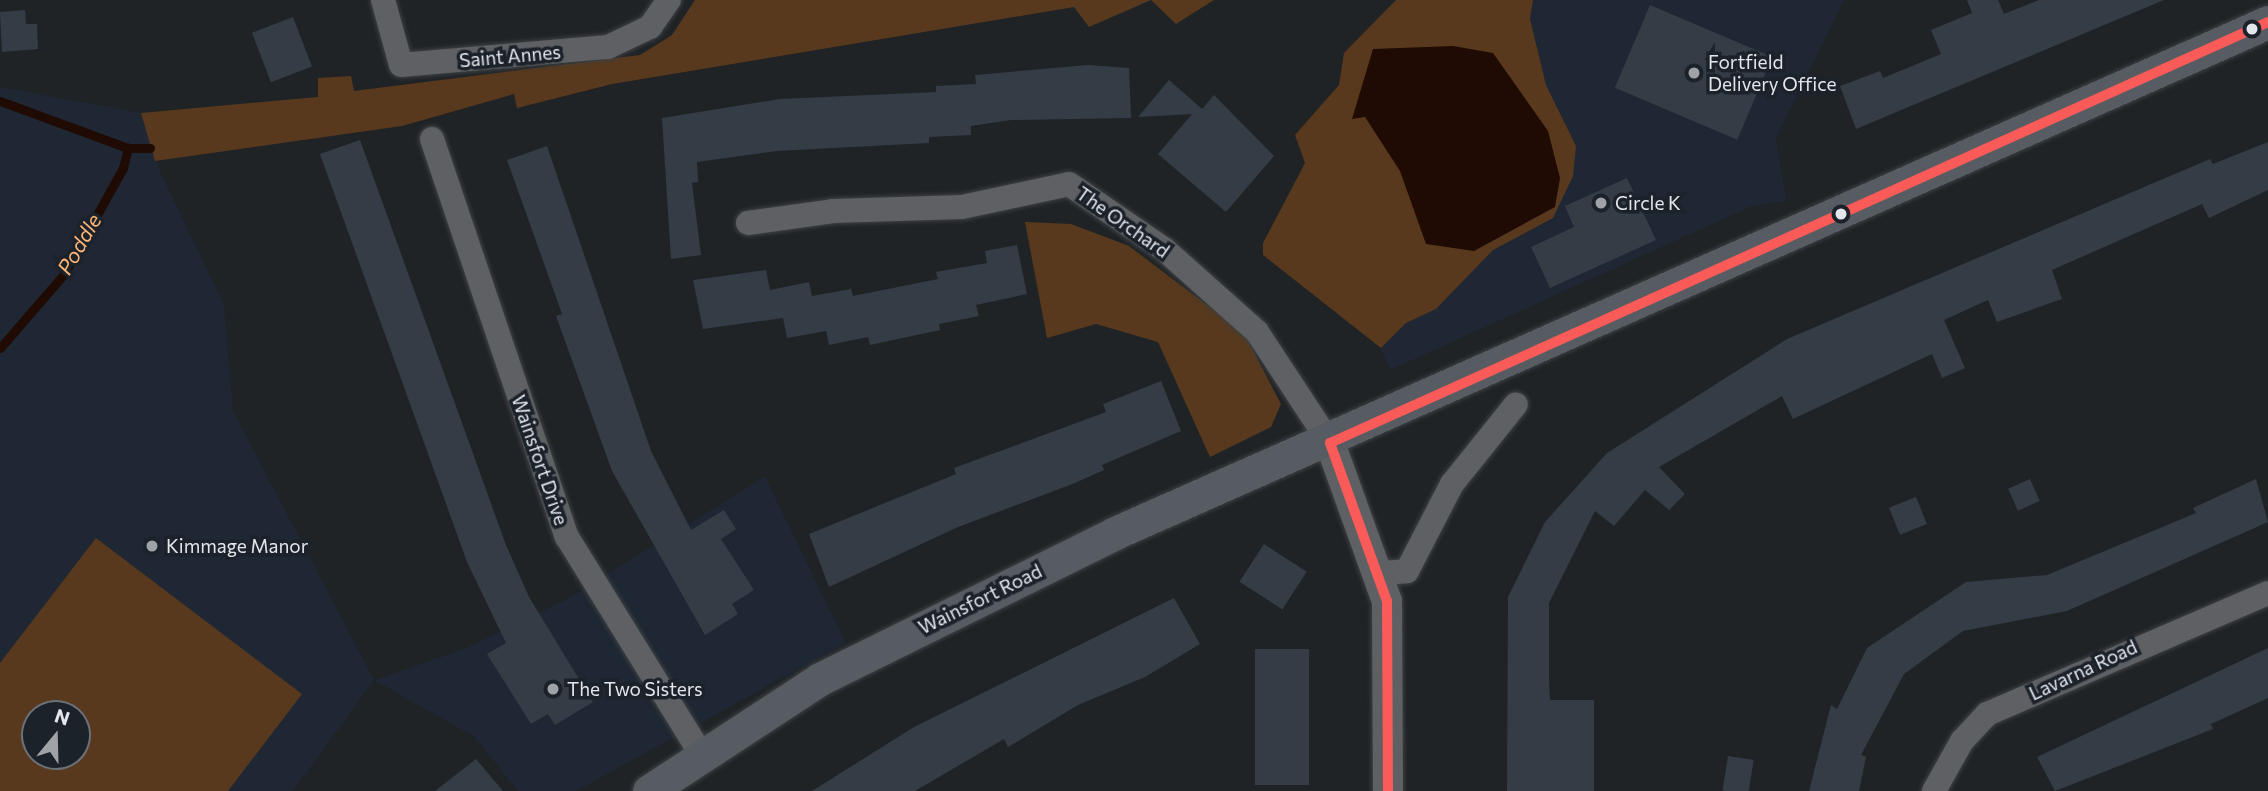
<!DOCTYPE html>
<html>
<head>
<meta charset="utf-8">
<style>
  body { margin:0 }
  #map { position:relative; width:2268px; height:791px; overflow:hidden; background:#202326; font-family:Commissioner,sans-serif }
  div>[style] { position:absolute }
  .built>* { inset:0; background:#1e2733 }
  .green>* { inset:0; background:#58391d }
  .water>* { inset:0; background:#1f0b03 }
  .stream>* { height:9px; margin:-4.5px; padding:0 4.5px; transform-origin:4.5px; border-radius:4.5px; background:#1f0b03 }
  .building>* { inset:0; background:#343c46; transform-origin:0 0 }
  .roads { filter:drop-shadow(0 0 2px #3d4143) drop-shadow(0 0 2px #3d4143) }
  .minor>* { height:24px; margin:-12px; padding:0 12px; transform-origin:12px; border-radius:12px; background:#5e6063 }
  .tertiary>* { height:30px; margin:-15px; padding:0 15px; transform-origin:15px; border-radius:15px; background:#5e6063 }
  .secondary>* { height:33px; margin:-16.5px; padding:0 16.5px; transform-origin:16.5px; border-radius:16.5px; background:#575b62 }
  .bus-1>* { height:10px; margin:-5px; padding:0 5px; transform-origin:5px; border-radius:5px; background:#fa5a58 }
  .dots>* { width:19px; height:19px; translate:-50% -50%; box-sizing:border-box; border:4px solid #1c222a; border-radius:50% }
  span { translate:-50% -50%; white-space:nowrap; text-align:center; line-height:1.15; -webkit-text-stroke:7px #1c222a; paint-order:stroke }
  .street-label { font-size:19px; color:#e3e7ec }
  .poi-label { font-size:19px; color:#e3e7ec }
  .left { translate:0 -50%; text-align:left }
  .water-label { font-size:21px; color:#feb576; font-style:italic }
  .north { position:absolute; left:21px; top:700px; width:70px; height:70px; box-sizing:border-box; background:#1c222a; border:2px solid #6c7178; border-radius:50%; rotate:19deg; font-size:19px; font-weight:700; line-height:28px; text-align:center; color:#e3e7ec }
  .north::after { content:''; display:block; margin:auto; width:24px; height:32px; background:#9fa2a7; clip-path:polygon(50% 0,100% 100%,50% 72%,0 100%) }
</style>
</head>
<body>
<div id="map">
  <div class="built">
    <div style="clip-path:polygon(1533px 0,1844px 0,1776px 138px,1786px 201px,1752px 206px,1390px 370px,1381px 348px,1406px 323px,1436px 309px,1493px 250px,1553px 218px,1576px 146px,1546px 85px,1530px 19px)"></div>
    <div style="clip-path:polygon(evenodd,0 87px,141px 113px,155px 161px,224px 305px,233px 411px,374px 680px,462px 650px,565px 600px,765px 477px,846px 643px,576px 791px,518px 791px,475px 737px,374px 680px,293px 791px,0 791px,0 87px,35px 714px,77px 714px,77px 756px,35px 756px,35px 714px)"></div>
  </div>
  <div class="green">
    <div style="clip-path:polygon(695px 0,1214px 0,1176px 24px,1151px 0,1089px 27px,1074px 7px,612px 84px,517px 108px,514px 94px,402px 126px,155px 161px,141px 113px,318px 97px,318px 78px,351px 76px,354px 91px,640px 55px,672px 35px)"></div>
    <div style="clip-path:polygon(1396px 0,1533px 0,1530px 19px,1546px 85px,1576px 146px,1573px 176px,1553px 218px,1493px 250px,1436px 309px,1406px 323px,1381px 348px,1263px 255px,1263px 243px,1305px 163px,1295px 135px,1339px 85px,1344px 53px)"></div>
    <div style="clip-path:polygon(1025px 222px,1071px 224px,1129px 246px,1244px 333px,1281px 404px,1271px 427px,1210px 457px,1158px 342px,1096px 324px,1047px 338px)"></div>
    <div style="clip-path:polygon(evenodd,96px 538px,302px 694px,228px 791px,0 791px,0 663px,96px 538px,35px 714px,77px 714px,77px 756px,35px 756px,35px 714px)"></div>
  </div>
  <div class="water">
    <div style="clip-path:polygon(1453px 46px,1493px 53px,1548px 131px,1560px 178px,1555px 207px,1474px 251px,1426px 244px,1400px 171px,1365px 117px,1352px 119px,1373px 49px)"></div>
  </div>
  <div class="stream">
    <div style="left:0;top:101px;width:136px;rotate:20.2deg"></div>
    <div style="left:128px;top:148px;width:22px"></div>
    <div style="left:0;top:348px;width:98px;rotate:-49.1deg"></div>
    <div style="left:64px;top:274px;width:121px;rotate:-60.9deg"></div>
    <div style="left:123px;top:168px;width:21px;rotate:-76deg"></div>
  </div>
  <div class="building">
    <div style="clip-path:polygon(1967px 0,1998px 0,2004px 14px,2039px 0,2164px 0,1856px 129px,1840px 86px,1880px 71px,1883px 78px,1941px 54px,1931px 30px,1972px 13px)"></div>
    <div style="left:1650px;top:5px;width:133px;height:90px;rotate:23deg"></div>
    <div style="clip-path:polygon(25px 10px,26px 24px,37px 24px,38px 49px,2px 52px,0 12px)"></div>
    <div style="left:293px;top:17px;width:53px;height:44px;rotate:69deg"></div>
    <div style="clip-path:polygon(1088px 65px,1129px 68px,1131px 118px,1011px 120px,971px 126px,971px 135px,929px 137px,929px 143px,777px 151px,697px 162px,698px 182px,692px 183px,701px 255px,671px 259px,662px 118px,780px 99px,936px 92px,936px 86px,976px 84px,975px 75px)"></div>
    <div style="clip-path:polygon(1169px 80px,1202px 109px,1214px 95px,1274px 156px,1226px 212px,1158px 154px,1192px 114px,1138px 117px)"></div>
    <div style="clip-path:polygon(360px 140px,506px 545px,529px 597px,593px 702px,555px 725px,548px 714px,531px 724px,487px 654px,506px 643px,467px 562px,320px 154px)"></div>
    <div style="clip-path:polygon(2268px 142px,2268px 190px,2209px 218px,2202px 204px,2052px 270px,2062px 299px,1997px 322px,1988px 300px,1944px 320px,1965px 368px,1942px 378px,1932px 354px,1793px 419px,1782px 396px,1659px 467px,1685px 494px,1669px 510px,1645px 490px,1614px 526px,1595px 511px,1549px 603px,1549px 682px,1550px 700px,1594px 700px,1594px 791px,1507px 791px,1508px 597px,1545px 522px,1607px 453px,1787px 339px,2210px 159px,2213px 164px)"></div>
    <div style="clip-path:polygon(547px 146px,651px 451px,691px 530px,724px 510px,736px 529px,721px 539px,754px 590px,732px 604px,738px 614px,705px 635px,612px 471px,556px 316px,562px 314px,507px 160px)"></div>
    <div style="clip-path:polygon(1627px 178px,1656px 240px,1550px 288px,1531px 247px,1574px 227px,1565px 206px)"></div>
    <div style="clip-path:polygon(1017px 245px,1027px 294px,976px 305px,979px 316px,939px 324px,940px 330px,870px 345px,868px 337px,829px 345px,826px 331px,787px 338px,783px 318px,703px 329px,693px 280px,766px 270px,770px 290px,809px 282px,812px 296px,851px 289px,853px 296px,938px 279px,936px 272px,987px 263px,985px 251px)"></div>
    <div style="clip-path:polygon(1161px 381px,1181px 431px,1102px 465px,1104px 470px,1075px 483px,958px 527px,829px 587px,809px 534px,956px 474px,954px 468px,1106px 412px,1103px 404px)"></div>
    <div style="left:2030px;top:479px;width:24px;height:24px;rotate:66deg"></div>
    <div style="clip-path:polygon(2256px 479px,2268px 522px,2067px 611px,1963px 631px,1904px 674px,1861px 755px,1866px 757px,1859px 791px,1809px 791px,1831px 705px,1837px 709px,1867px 648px,1966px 582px,2047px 575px,2196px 513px,2193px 508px)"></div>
    <div style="left:1916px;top:497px;width:29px;height:29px;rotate:68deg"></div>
    <div style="left:1264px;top:544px;width:51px;height:45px;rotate:33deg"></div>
    <div style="clip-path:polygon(1174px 598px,1200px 644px,1145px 677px,1078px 705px,1008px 747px,1004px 739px,915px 791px,812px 791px,914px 727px)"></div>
    <div style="clip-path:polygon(2268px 648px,2268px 698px,2211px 724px,2213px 729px,2055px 791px,2037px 757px)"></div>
    <div style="left:1309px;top:649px;width:136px;height:54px;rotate:90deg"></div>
    <div style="left:1728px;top:756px;width:26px;height:35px;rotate:9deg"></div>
    <div style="clip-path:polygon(476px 759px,503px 791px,435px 791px)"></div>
  </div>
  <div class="roads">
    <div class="minor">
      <div style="left:383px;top:0;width:67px;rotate:74.5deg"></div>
      <div style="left:401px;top:65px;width:208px;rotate:-5deg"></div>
      <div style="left:608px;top:47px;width:47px;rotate:-25.5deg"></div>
      <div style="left:650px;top:27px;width:33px;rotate:-55deg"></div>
      <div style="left:432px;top:139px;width:420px;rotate:71.3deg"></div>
      <div style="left:567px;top:537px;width:257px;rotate:58.3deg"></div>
      <div style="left:748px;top:223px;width:86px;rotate:-8deg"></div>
      <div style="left:833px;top:211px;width:129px;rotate:-1.8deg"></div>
      <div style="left:962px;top:207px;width:109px;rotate:-12.1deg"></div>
      <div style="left:1069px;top:184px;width:116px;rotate:34.5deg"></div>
      <div style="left:1165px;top:250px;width:123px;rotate:41.7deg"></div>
      <div style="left:1257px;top:332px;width:133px;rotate:56.7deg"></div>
      <div style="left:1381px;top:573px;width:26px;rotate:-4deg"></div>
      <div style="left:1407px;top:571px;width:98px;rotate:-62.7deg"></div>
      <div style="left:1452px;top:484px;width:102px;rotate:-51.3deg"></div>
      <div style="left:1934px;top:791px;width:57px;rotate:-60.8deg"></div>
      <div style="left:1962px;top:741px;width:37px;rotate:-47deg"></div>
      <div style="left:1987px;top:714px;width:306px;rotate:-23.3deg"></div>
    </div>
    <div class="tertiary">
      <div style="left:1330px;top:443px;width:168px;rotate:70.2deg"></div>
      <div style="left:1387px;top:601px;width:190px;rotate:89.7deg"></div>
    </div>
    <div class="secondary">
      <div style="left:649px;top:791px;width:204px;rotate:-33.2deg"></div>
      <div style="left:820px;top:679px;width:329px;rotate:-26.3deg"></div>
      <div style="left:1115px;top:533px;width:1261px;rotate:-23.9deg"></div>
    </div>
  </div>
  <div class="bus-1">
    <div style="left:1330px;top:443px;width:1028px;rotate:-24.17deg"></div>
    <div style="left:1330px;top:443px;width:168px;rotate:70.2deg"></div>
    <div style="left:1387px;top:601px;width:190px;rotate:89.7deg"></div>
  </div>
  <div class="dots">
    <div style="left:2252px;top:29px;background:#e3e7ec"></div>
    <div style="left:1694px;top:73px;background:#9fa2a7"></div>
    <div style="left:1601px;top:203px;background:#9fa2a7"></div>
    <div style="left:1841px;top:214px;background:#e3e7ec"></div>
    <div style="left:152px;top:546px;background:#9fa2a7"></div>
    <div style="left:553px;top:689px;background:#9fa2a7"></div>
  </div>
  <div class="street-label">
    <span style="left:510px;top:56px;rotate:-5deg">Saint Annes</span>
    <span style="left:1123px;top:222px;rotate:35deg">The Orchard</span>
    <span style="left:540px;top:460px;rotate:71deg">Wainsfort Drive</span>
    <span style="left:980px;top:599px;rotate:-26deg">Wainsfort Road</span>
    <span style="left:2083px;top:670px;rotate:-25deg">Lavarna Road</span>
  </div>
  <div class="poi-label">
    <span class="left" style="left:1708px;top:73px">Fortfield<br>Delivery Office</span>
    <span class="left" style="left:1615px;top:203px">Circle K</span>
    <span class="left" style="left:166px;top:546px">Kimmage Manor</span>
    <span class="left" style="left:567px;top:689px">The Two Sisters</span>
  </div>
  <div class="water-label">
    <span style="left:79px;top:244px;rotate:-60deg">Poddle</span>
  </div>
  <div class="north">N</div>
</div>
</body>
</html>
